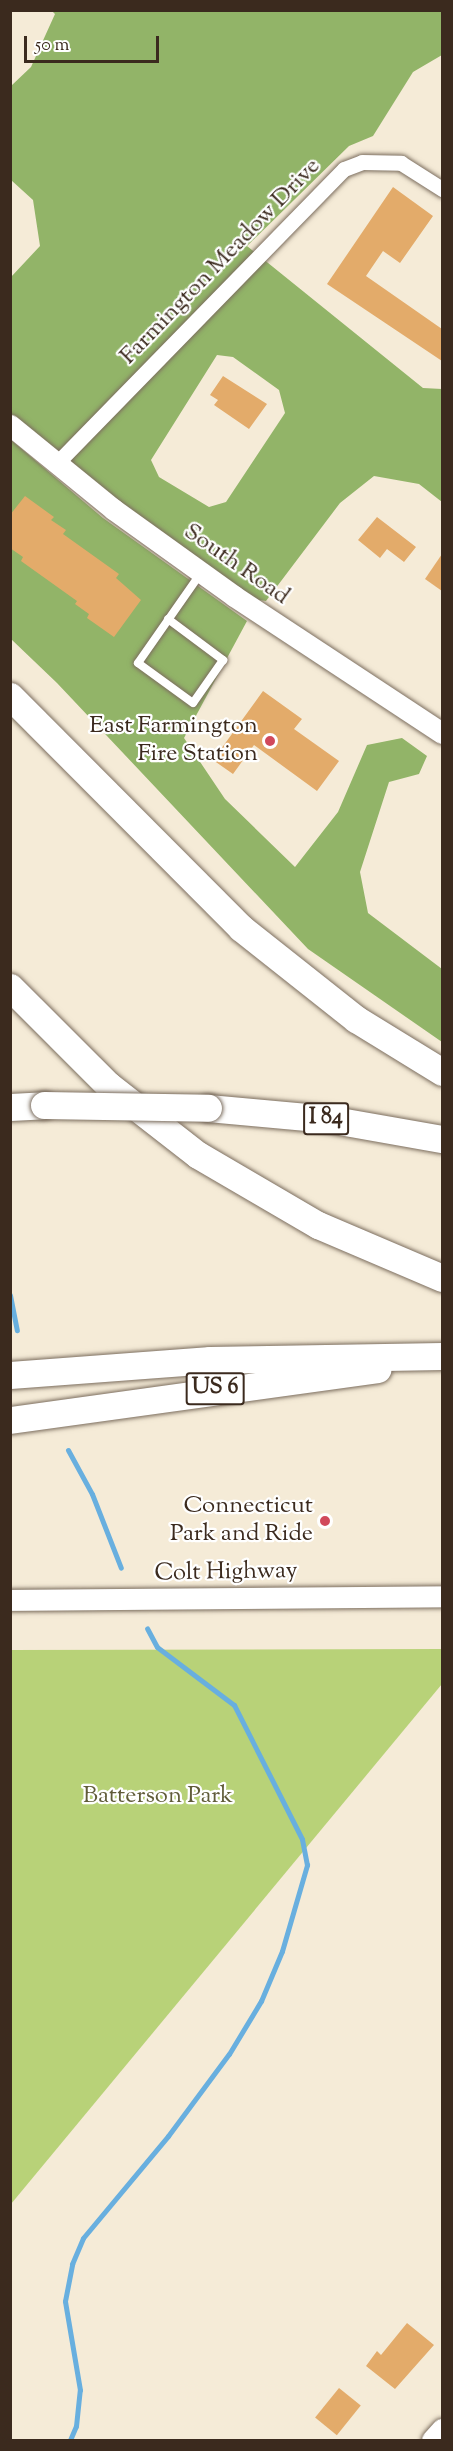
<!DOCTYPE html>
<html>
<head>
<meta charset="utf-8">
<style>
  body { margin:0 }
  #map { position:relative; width:453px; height:2451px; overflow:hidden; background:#f5ebd7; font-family:"Sorts Mill Goudy",serif }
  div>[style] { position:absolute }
  .green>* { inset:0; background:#b8d278 }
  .forest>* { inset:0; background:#92b468 }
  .stream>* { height:5px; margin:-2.5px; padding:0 2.5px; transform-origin:2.5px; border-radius:2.5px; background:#68afdf }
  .building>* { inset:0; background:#e3ab6a; transform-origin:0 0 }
  .roads { filter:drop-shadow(0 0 2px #7c6e5f) drop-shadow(0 0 2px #7c6e5f) }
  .lane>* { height:8px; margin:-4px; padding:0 4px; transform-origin:4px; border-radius:4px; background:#fff }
  .street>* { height:15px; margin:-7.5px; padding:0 7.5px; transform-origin:7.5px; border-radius:7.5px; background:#fff }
  .secondary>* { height:21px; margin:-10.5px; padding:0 10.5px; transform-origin:10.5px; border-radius:10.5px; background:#fff }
  .highway>* { height:27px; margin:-13.5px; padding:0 13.5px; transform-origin:13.5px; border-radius:13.5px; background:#fff }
  .bridges { filter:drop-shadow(0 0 2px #7c6e5f) drop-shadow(0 0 2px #7c6e5f) }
  .highway-bridge>* { height:27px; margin:-13.5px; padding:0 13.5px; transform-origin:13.5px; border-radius:13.5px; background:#fff }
  .dots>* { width:16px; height:16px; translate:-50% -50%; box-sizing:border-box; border:3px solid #fff; border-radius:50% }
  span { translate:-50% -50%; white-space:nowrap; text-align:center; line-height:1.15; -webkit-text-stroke:4.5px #fff; paint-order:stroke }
  .shield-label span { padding:2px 4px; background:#fff; border:2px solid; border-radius:4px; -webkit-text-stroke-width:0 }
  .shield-label { font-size:22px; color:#3b2a1e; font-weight:700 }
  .street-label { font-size:24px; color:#3b2a1e }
  .poi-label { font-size:24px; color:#3b2a1e }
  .right { translate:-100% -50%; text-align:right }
  .park-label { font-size:24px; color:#605c39 }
  .frame { position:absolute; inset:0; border:12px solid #3b2a1e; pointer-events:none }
  .scale { position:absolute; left:24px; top:36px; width:135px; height:27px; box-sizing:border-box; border:3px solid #3b2a1e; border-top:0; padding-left:8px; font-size:18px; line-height:21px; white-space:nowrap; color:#3b2a1e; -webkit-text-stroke:4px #fff; paint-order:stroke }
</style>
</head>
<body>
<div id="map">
  <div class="green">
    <div style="clip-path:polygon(442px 1649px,442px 1684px,11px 2204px,11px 1650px)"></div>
  </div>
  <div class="forest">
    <div style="clip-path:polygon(evenodd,52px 11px,442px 11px,442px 55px,413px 72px,373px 136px,349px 146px,247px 246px,423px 388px,442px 389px,442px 502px,419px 484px,374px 476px,340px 503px,266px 601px,234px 596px,11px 425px,11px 277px,40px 246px,33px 200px,11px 180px,11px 86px,31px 67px,55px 14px,52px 11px,217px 355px,233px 357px,279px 390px,285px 413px,226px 502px,209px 507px,159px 477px,151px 460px,217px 355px)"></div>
    <div style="clip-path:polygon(10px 439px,103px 518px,247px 621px,184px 738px,225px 799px,295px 867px,338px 812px,367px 745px,402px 738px,427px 756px,419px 774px,389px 782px,360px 872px,368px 913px,442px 969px,442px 1042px,308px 949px,57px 683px,11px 639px)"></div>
  </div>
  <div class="stream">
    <div style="left:10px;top:1295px;width:36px;rotate:79deg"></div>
    <div style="left:68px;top:1450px;width:50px;rotate:61.4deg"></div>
    <div style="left:92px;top:1494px;width:79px;rotate:68.6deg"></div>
    <div style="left:70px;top:2440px;width:15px;rotate:-67deg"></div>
    <div style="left:76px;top:2426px;width:36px;rotate:-84deg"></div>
    <div style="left:80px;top:2390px;width:90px;rotate:-99.6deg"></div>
    <div style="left:65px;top:2301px;width:38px;rotate:-79deg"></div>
    <div style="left:72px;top:2264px;width:28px;rotate:-67deg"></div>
    <div style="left:83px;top:2238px;width:133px;rotate:-50.2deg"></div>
    <div style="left:168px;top:2136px;width:102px;rotate:-53.4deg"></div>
    <div style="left:229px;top:2054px;width:62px;rotate:-58.9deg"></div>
    <div style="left:261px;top:2001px;width:54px;rotate:-67.2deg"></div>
    <div style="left:282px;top:1951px;width:90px;rotate:-73.8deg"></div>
    <div style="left:307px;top:1865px;width:26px;rotate:-101deg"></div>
    <div style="left:302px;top:1839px;width:150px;rotate:-116.9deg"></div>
    <div style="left:234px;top:1705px;width:96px;rotate:-143deg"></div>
    <div style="left:157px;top:1647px;width:21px;rotate:-118deg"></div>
  </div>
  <div class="building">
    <div style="clip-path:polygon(393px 187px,433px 216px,400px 263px,383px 251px,366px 276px,442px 329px,442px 361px,327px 284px)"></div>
    <div style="clip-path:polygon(223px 376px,267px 404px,249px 429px,214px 405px,218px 400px,210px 395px)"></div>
    <div style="clip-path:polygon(25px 496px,54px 517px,51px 520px,66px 530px,63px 534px,119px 574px,116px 578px,141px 600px,114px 637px,87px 618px,89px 614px,75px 604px,77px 601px,21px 561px,23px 557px,10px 548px,10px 515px)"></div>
    <div style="clip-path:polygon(377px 517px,416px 547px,404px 562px,387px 549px,380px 558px,358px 540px)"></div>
    <div style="clip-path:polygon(442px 554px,442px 591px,425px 579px)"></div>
    <div style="clip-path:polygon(263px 691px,302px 719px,294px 729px,339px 761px,317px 791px,254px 745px,233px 774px,213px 760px)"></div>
    <div style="clip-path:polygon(407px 2323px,434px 2345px,395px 2389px,366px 2366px,377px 2351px,381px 2355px)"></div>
    <div style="left:339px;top:2388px;width:28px;height:38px;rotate:39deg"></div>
  </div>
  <div class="roads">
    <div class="lane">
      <div style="left:168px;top:619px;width:69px;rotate:36.7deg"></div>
      <div style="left:223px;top:660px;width:52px;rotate:124.9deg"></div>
      <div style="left:193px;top:703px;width:68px;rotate:-144deg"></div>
      <div style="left:138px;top:663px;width:108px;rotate:-55.1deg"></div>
    </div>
    <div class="street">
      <div style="left:56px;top:464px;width:412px;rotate:-45.7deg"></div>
      <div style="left:344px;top:169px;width:19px;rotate:-21deg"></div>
      <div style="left:362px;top:162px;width:39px;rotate:1deg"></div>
      <div style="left:401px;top:163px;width:49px;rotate:32.4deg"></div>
    </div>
    <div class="secondary">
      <div style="left:10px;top:425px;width:133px;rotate:39.2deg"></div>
      <div style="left:113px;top:509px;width:149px;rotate:35.7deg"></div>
      <div style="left:234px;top:596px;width:249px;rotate:33.4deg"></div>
      <div style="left:10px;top:1600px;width:432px;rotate:-0.5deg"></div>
      <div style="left:432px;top:2440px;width:15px;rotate:-48deg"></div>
    </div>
    <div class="highway">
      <div style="left:10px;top:696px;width:327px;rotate:45.1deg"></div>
      <div style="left:241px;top:928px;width:147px;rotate:38.4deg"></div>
      <div style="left:356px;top:1019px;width:101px;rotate:31.6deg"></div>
      <div style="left:10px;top:987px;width:139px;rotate:45deg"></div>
      <div style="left:108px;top:1085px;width:114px;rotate:37.9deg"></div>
      <div style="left:198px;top:1155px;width:139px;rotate:30.3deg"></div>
      <div style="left:318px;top:1225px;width:135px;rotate:23.1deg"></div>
      <div style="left:10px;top:1107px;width:34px;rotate:-3deg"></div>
      <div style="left:208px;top:1108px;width:121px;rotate:5.2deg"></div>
      <div style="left:328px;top:1119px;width:116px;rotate:10deg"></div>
      <div style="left:10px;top:1375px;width:201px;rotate:-4.3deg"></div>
      <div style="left:210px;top:1360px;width:232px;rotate:-1deg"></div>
      <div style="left:10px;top:1420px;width:371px;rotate:-7.9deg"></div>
    </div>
  </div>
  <div class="bridges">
    <div class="highway-bridge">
      <div style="left:44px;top:1105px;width:164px;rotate:1deg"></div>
    </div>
  </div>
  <div class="dots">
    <div style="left:270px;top:741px;background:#d1495b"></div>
    <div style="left:325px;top:1521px;background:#d1495b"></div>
  </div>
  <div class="shield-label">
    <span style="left:326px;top:1119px">I 84</span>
    <span style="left:215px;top:1389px">US 6</span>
  </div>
  <div class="street-label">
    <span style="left:221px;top:262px;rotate:-46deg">Farmington Meadow Drive</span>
    <span style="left:236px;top:565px;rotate:35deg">South Road</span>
    <span style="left:226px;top:1573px;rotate:-1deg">Colt Highway</span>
  </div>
  <div class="poi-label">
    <span class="right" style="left:258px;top:741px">East Farmington<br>Fire Station</span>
    <span class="right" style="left:313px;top:1521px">Connecticut<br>Park and Ride</span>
  </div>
  <div class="park-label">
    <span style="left:158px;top:1797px">Batterson Park</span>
  </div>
  <div class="frame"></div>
  <div class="scale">50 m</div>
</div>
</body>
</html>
